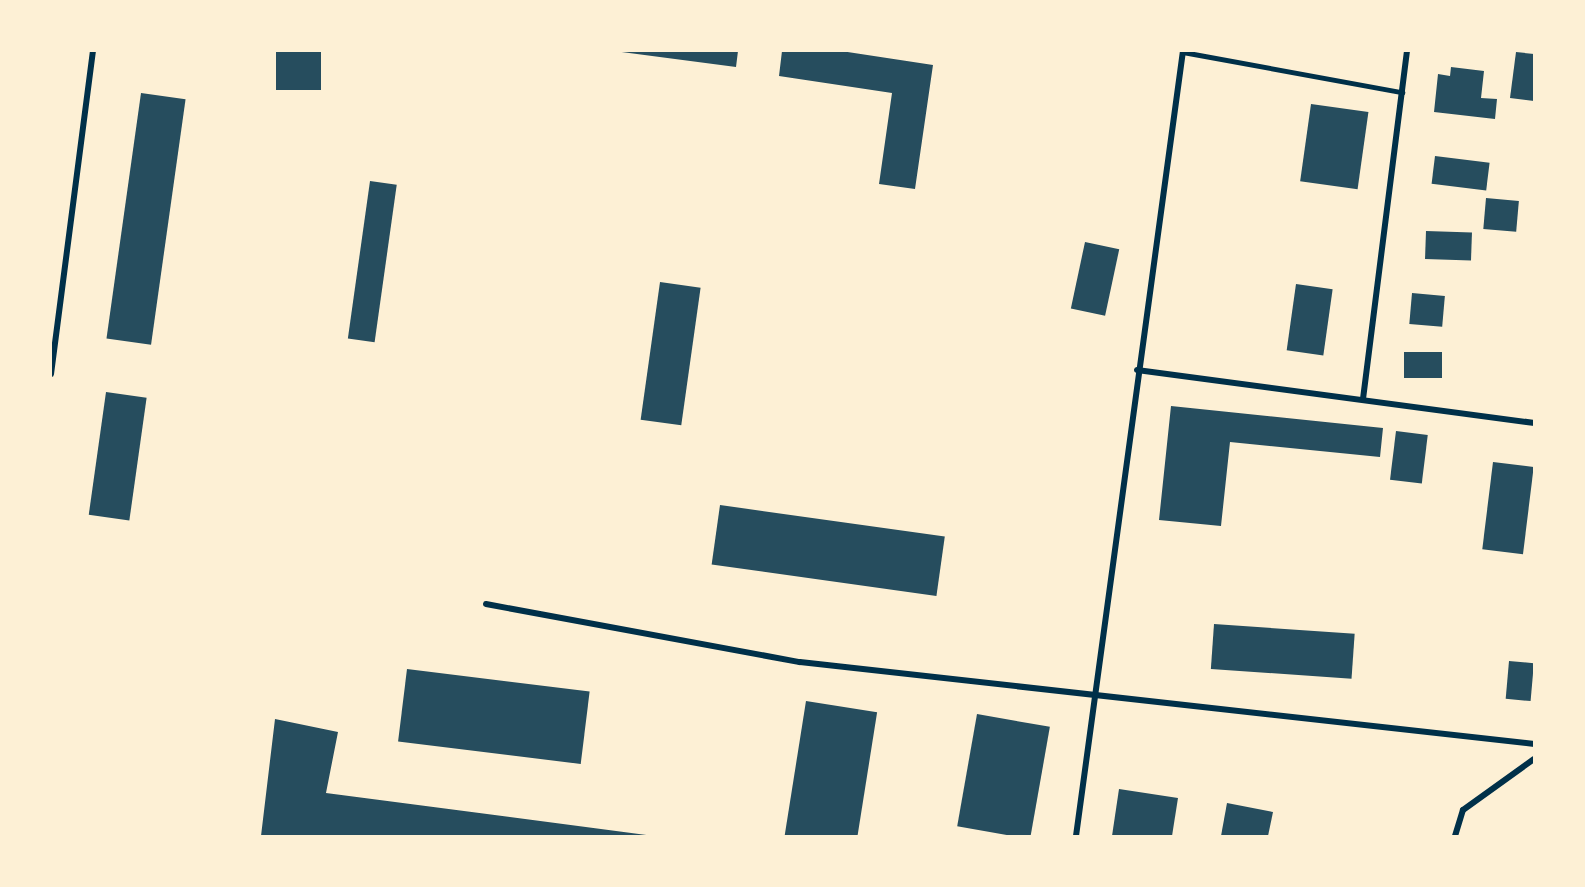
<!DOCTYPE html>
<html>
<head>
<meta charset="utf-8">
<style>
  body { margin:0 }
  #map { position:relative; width:1585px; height:887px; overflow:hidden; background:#fdf0d5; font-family:"PT Sans",sans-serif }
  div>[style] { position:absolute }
  .building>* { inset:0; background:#264d5e; transform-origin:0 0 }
  .service>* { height:4.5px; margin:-2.25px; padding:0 2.25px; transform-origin:2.25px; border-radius:2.25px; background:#003049 }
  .minor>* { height:6px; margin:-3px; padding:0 3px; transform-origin:3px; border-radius:3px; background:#003049 }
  span { translate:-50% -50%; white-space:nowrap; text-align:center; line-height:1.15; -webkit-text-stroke:6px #fdf0d5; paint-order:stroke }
  .frame { position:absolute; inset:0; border:52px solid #fdf0d5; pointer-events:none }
</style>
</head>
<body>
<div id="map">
  <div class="building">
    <div style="left:276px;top:51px;width:45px;height:39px"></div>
    <div style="clip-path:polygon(614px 51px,738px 51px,736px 67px)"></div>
    <div style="clip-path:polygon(782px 51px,841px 51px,933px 65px,915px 189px,879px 184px,892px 93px,779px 76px)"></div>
    <div style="clip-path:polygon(1516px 52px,1534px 54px,1534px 101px,1510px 98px)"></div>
    <div style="clip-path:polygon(1451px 67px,1484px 71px,1481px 98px,1497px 99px,1495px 119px,1434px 112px,1438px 74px,1450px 76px)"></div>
    <div style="left:141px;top:93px;width:45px;height:248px;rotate:8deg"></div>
    <div style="left:1311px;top:104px;width:58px;height:78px;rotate:8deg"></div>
    <div style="left:1435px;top:156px;width:55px;height:28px;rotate:7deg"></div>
    <div style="left:370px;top:181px;width:27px;height:159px;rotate:8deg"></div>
    <div style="left:1486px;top:198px;width:33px;height:31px;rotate:5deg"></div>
    <div style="left:1426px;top:231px;width:46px;height:28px;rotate:2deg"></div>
    <div style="left:1085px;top:242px;width:35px;height:68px;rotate:12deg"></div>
    <div style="left:660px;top:282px;width:41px;height:139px;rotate:8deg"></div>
    <div style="left:1296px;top:284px;width:37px;height:67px;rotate:8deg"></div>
    <div style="left:1412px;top:293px;width:33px;height:31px;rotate:5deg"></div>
    <div style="left:1404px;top:352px;width:38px;height:26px"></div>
    <div style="left:106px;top:392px;width:41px;height:124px;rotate:8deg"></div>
    <div style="clip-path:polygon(1171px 406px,1383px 428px,1380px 457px,1230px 442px,1221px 526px,1159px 520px)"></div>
    <div style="left:1396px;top:431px;width:32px;height:49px;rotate:7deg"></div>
    <div style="left:1493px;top:462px;width:41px;height:88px;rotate:7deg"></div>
    <div style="left:720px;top:505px;width:227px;height:60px;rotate:8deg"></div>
    <div style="left:1214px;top:624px;width:141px;height:45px;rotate:4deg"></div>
    <div style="left:1509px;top:661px;width:25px;height:38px;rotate:5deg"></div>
    <div style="left:407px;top:669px;width:184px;height:73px;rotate:7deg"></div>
    <div style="left:806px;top:701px;width:72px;height:136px;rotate:9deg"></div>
    <div style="left:977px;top:714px;width:74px;height:114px;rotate:10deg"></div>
    <div style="clip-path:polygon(275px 719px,338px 732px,326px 793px,654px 836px,261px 836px)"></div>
    <div style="clip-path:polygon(1119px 789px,1178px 798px,1172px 836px,1112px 836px)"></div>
    <div style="clip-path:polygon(1227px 803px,1273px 812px,1268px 836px,1221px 836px)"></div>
  </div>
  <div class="service">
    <div style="left:1183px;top:52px;width:223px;rotate:10.4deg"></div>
  </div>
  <div class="minor">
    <div style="left:1137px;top:370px;width:401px;rotate:7.6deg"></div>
    <div style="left:51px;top:374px;width:326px;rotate:-82.6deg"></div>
    <div style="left:1363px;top:399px;width:351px;rotate:-82.8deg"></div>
    <div style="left:486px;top:604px;width:319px;rotate:10.5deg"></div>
    <div style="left:800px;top:662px;width:739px;rotate:6.37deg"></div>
    <div style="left:1076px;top:836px;width:792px;rotate:-82.24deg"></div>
    <div style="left:1455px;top:836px;width:27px;rotate:-73deg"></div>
    <div style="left:1463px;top:810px;width:87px;rotate:-35.7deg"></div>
  </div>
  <div class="frame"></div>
</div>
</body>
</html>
